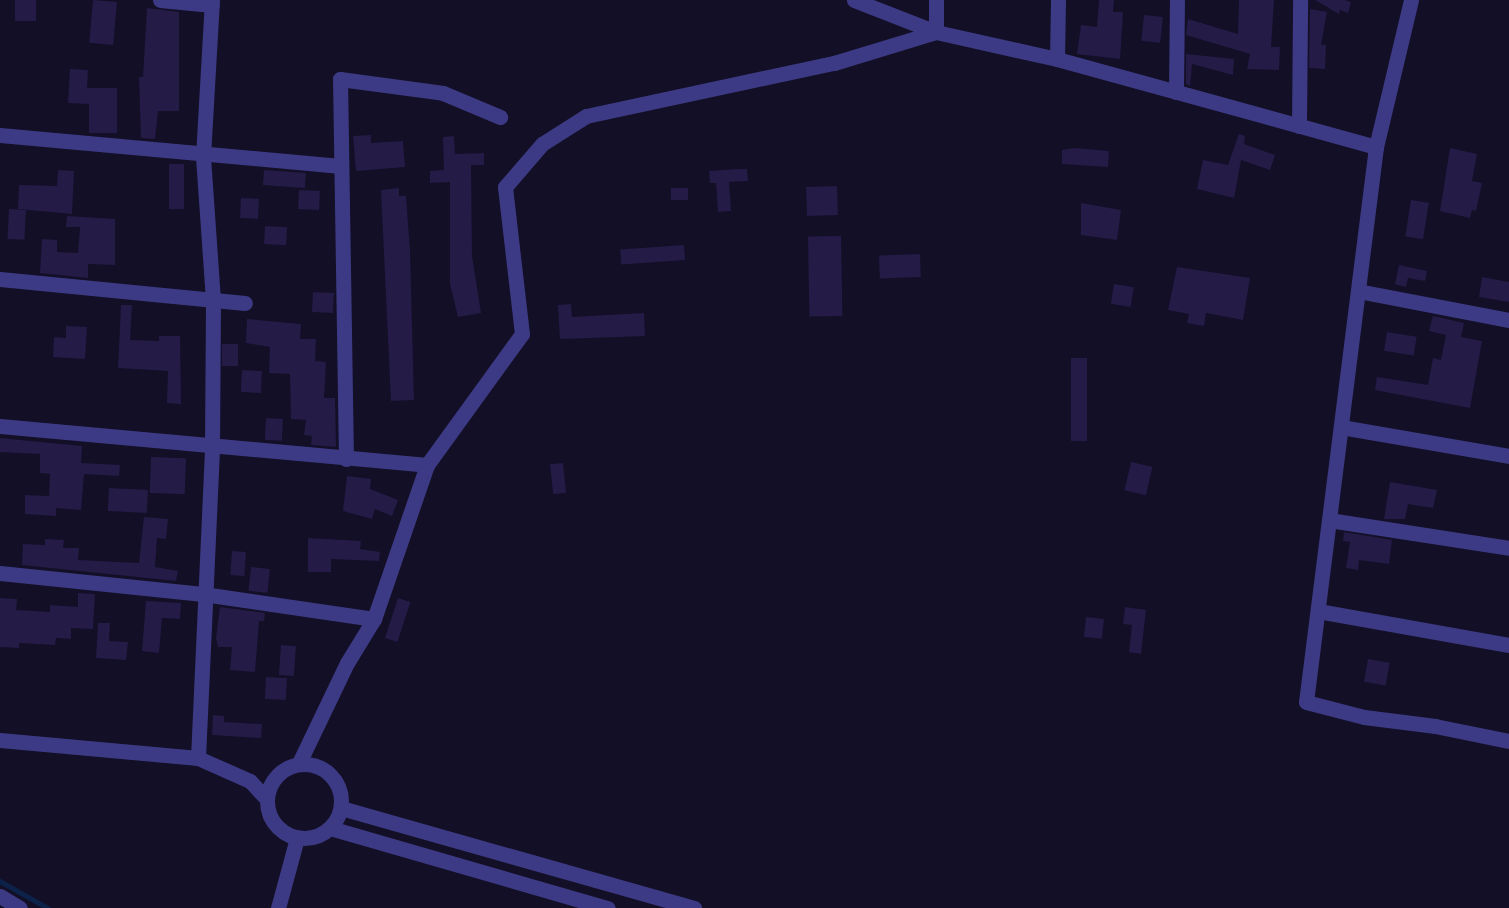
<!DOCTYPE html>
<html>
<head>
<meta charset="utf-8">
<style>
  body { margin:0 }
  #map { position:relative; width:1509px; height:908px; overflow:hidden; background:#130f26; font-family:Quicksand,sans-serif }
  div>[style] { position:absolute }
  .stream>* { height:4.5px; margin:-2.25px; padding:0 2.25px; transform-origin:2.25px; border-radius:2.25px; background:#0c2248 }
  .building>* { inset:0; background:#241b47; transform-origin:0 0 }
  .minor>* { height:15px; margin:-7.5px; padding:0 7.5px; transform-origin:7.5px; border-radius:7.5px; background:#3d3a85 }
  .minor>.ring { margin:-7.5px; padding:0; box-sizing:content-box; background:none; border:15px solid #3d3a85; border-radius:50% }
  span { translate:-50% -50%; white-space:nowrap; text-align:center; line-height:1.15; -webkit-text-stroke:4.5px #130f26; paint-order:stroke }
</style>
</head>
<body>
<div id="map">
  <div class="stream">
    <div style="left:0;top:881px;width:55px;rotate:29.4deg"></div>
  </div>
  <div class="building">
    <div style="left:15px;top:0;width:21px;height:21px"></div>
    <div style="left:93px;top:0;width:24px;height:43px;rotate:5deg"></div>
    <div style="clip-path:polygon(1099px 0,1114px 0,1113px 12px,1123px 12px,1120px 59px,1077px 54px,1081px 25px,1097px 27px)"></div>
    <div style="clip-path:polygon(1239px 0,1274px 0,1271px 47px,1280px 47px,1279px 70px,1247px 69px,1250px 54px,1186px 35px,1188px 19px,1238px 34px)"></div>
    <div style="clip-path:polygon(1315px 0,1345px 0,1351px 2px,1348px 13px,1340px 10px,1339px 14px)"></div>
    <div style="clip-path:polygon(147px 8px,179px 12px,179px 111px,158px 111px,155px 139px,141px 138px,139px 77px,143px 77px)"></div>
    <div style="clip-path:polygon(1310px 9px,1327px 12px,1321px 45px,1326px 45px,1325px 69px,1309px 68px)"></div>
    <div style="left:1144px;top:15px;width:19px;height:26px;rotate:6deg"></div>
    <div style="clip-path:polygon(1186px 54px,1234px 59px,1233px 75px,1192px 64px,1190px 86px,1186px 84px)"></div>
    <div style="clip-path:polygon(70px 69px,88px 70px,87px 88px,117px 88px,117px 133px,89px 133px,89px 104px,68px 103px)"></div>
    <div style="clip-path:polygon(1239px 134px,1245px 136px,1244px 144px,1275px 155px,1270px 170px,1241px 160px,1234px 198px,1197px 189px,1203px 160px,1228px 165px)"></div>
    <div style="clip-path:polygon(371px 135px,371px 143px,403px 141px,405px 167px,356px 171px,353px 136px)"></div>
    <div style="clip-path:polygon(454px 136px,455px 154px,484px 153px,484px 165px,471px 165px,472px 256px,481px 313px,458px 317px,450px 284px,450px 182px,430px 183px,430px 171px,444px 170px,443px 137px)"></div>
    <div style="clip-path:polygon(1074px 148px,1109px 151px,1108px 167px,1062px 164px,1062px 150px)"></div>
    <div style="clip-path:polygon(1450px 148px,1477px 154px,1472px 181px,1482px 183px,1476px 211px,1472px 210px,1470px 218px,1440px 211px)"></div>
    <div style="left:169px;top:164px;width:15px;height:45px"></div>
    <div style="clip-path:polygon(738px 169px,747px 169px,748px 181px,729px 182px,731px 211px,718px 212px,716px 183px,710px 183px,709px 171px)"></div>
    <div style="clip-path:polygon(58px 170px,74px 171px,72px 214px,18px 209px,19px 185px,57px 186px)"></div>
    <div style="left:264px;top:170px;width:42px;height:15px;rotate:4deg"></div>
    <div style="left:837px;top:186px;width:29px;height:31px;rotate:88deg"></div>
    <div style="clip-path:polygon(399px 188px,399px 196px,406px 196px,410px 251px,414px 400px,391px 401px,381px 190px)"></div>
    <div style="left:688px;top:188px;width:12px;height:17px;rotate:90deg"></div>
    <div style="left:299px;top:190px;width:21px;height:19px;rotate:3deg"></div>
    <div style="left:241px;top:198px;width:18px;height:20px;rotate:3deg"></div>
    <div style="left:1411px;top:200px;width:18px;height:37px;rotate:9deg"></div>
    <div style="clip-path:polygon(1081px 203px,1121px 210px,1117px 240px,1081px 235px)"></div>
    <div style="left:9px;top:209px;width:17px;height:30px;rotate:3deg"></div>
    <div style="clip-path:polygon(67px 216px,115px 219px,115px 265px,88px 264px,88px 278px,40px 273px,42px 239px,57px 240px,57px 252px,78px 253px,80px 227px,66px 227px)"></div>
    <div style="left:265px;top:226px;width:22px;height:18px;rotate:3deg"></div>
    <div style="left:841px;top:236px;width:80px;height:33px;rotate:89deg"></div>
    <div style="left:684px;top:245px;width:15px;height:64px;rotate:86deg"></div>
    <div style="left:920px;top:254px;width:23px;height:41px;rotate:88deg"></div>
    <div style="clip-path:polygon(1399px 265px,1427px 271px,1425px 281px,1408px 278px,1406px 287px,1395px 284px)"></div>
    <div style="clip-path:polygon(1177px 267px,1250px 278px,1243px 320px,1206px 313px,1204px 326px,1187px 323px,1189px 314px,1168px 310px)"></div>
    <div style="clip-path:polygon(1482px 277px,1509px 282px,1509px 302px,1479px 297px)"></div>
    <div style="left:1114px;top:284px;width:20px;height:20px;rotate:9deg"></div>
    <div style="left:313px;top:292px;width:21px;height:20px;rotate:3deg"></div>
    <div style="clip-path:polygon(571px 304px,572px 317px,644px 313px,645px 336px,560px 339px,558px 305px)"></div>
    <div style="clip-path:polygon(121px 305px,132px 305px,130px 340px,159px 341px,159px 336px,180px 336px,181px 404px,167px 403px,168px 371px,118px 368px)"></div>
    <div style="clip-path:polygon(1433px 316px,1464px 323px,1461px 337px,1482px 341px,1470px 408px,1375px 390px,1377px 377px,1428px 385px,1433px 358px,1441px 360px,1446px 335px,1429px 331px)"></div>
    <div style="clip-path:polygon(247px 319px,301px 324px,300px 339px,316px 339px,315px 361px,326px 362px,324px 398px,335px 398px,336px 447px,311px 445px,312px 436px,304px 435px,306px 420px,291px 419px,290px 374px,269px 373px,270px 347px,246px 343px)"></div>
    <div style="clip-path:polygon(66px 326px,87px 327px,85px 359px,53px 357px,54px 337px,66px 338px)"></div>
    <div style="left:1387px;top:332px;width:30px;height:19px;rotate:9deg"></div>
    <div style="left:222px;top:344px;width:16px;height:22px"></div>
    <div style="left:1071px;top:358px;width:16px;height:83px"></div>
    <div style="left:242px;top:370px;width:20px;height:22px;rotate:3deg"></div>
    <div style="left:266px;top:418px;width:17px;height:22px;rotate:3deg"></div>
    <div style="clip-path:polygon(0 438px,82px 446px,81px 463px,120px 465px,119px 476px,84px 474px,81px 510px,56px 508px,56px 516px,25px 514px,25px 495px,49px 496px,50px 474px,40px 473px,40px 454px,0 452px)"></div>
    <div style="left:151px;top:457px;width:35px;height:36px;rotate:2deg"></div>
    <div style="left:1131px;top:462px;width:22px;height:29px;rotate:13deg"></div>
    <div style="left:563px;top:463px;width:30px;height:13px;rotate:84deg"></div>
    <div style="clip-path:polygon(347px 476px,371px 479px,370px 489px,398px 500px,392px 516px,375px 509px,372px 519px,343px 511px)"></div>
    <div style="clip-path:polygon(1390px 482px,1437px 490px,1433px 508px,1408px 504px,1405px 519px,1384px 519px)"></div>
    <div style="left:109px;top:488px;width:39px;height:23px;rotate:3deg"></div>
    <div style="clip-path:polygon(144px 517px,168px 519px,166px 539px,157px 538px,155px 567px,178px 571px,176px 581px,22px 565px,23px 544px,45px 545px,45px 539px,64px 540px,63px 548px,79px 548px,78px 560px,139px 563px)"></div>
    <div style="clip-path:polygon(1344px 532px,1392px 540px,1389px 564px,1359px 560px,1358px 570px,1346px 568px,1350px 542px,1343px 541px)"></div>
    <div style="clip-path:polygon(308px 538px,361px 541px,360px 549px,380px 552px,379px 561px,331px 559px,331px 572px,308px 572px)"></div>
    <div style="left:232px;top:551px;width:14px;height:24px;rotate:4deg"></div>
    <div style="left:251px;top:567px;width:19px;height:24px;rotate:6deg"></div>
    <div style="clip-path:polygon(78px 593px,95px 594px,93px 629px,71px 628px,71px 639px,56px 638px,55px 645px,19px 643px,19px 648px,0 647px,0 598px,17px 599px,16px 610px,50px 612px,50px 605px,78px 607px)"></div>
    <div style="left:398px;top:598px;width:13px;height:42px;rotate:18deg"></div>
    <div style="clip-path:polygon(146px 601px,181px 603px,180px 619px,162px 618px,159px 653px,142px 651px)"></div>
    <div style="clip-path:polygon(220px 607px,265px 613px,264px 621px,259px 621px,255px 672px,230px 670px,232px 647px,218px 647px,216px 638px)"></div>
    <div style="clip-path:polygon(1125px 607px,1146px 610px,1141px 654px,1129px 652px,1132px 625px,1123px 624px)"></div>
    <div style="left:1086px;top:617px;width:18px;height:20px;rotate:6deg"></div>
    <div style="clip-path:polygon(98px 623px,110px 623px,109px 641px,128px 642px,126px 660px,96px 658px)"></div>
    <div style="left:281px;top:645px;width:15px;height:30px;rotate:4deg"></div>
    <div style="left:1368px;top:659px;width:22px;height:23px;rotate:10deg"></div>
    <div style="left:266px;top:677px;width:21px;height:22px;rotate:3deg"></div>
    <div style="clip-path:polygon(213px 715px,224px 716px,224px 722px,262px 724px,261px 738px,212px 735px)"></div>
  </div>
  <div class="minor">
    <div style="left:160px;top:0;width:52px;rotate:5.5deg"></div>
    <div style="left:854px;top:0;width:88px;rotate:21.3deg"></div>
    <div style="left:936px;top:32px;width:124px;rotate:12.6deg"></div>
    <div style="left:1057px;top:59px;width:331px;rotate:15.4deg"></div>
    <div style="left:1411px;top:0;width:151px;rotate:103.4deg"></div>
    <div style="left:1376px;top:147px;width:559px;rotate:97.19deg"></div>
    <div style="left:1306px;top:702px;width:60px;rotate:14.5deg"></div>
    <div style="left:1364px;top:717px;width:72px;rotate:7.2deg"></div>
    <div style="left:1435px;top:726px;width:76px;rotate:11.5deg"></div>
    <div style="left:1057px;top:59px;width:59px;rotate:-89deg"></div>
    <div style="left:1176px;top:92px;width:92px;rotate:-89.4deg"></div>
    <div style="left:1299px;top:126px;width:126px;rotate:-89.5deg"></div>
    <div style="left:0;top:135px;width:342px;rotate:5.2deg"></div>
    <div style="left:0;top:279px;width:246px;rotate:5.6deg"></div>
    <div style="left:1358px;top:291px;width:154px;rotate:10.9deg"></div>
    <div style="left:0;top:426px;width:429px;rotate:5.2deg"></div>
    <div style="left:1341px;top:427px;width:170px;rotate:9.8deg"></div>
    <div style="left:346px;top:459px;width:380px;rotate:-90.9deg"></div>
    <div style="left:340px;top:79px;width:104px;rotate:7.7deg"></div>
    <div style="left:443px;top:93px;width:62px;rotate:22.8deg"></div>
    <div style="left:1329px;top:520px;width:182px;rotate:8.8deg"></div>
    <div style="left:0;top:573px;width:204px;rotate:5.9deg"></div>
    <div style="left:203px;top:594px;width:173px;rotate:8.3deg"></div>
    <div style="left:1318px;top:611px;width:194px;rotate:10.1deg"></div>
    <div style="left:0;top:740px;width:199px;rotate:5.2deg"></div>
    <div style="left:198px;top:758px;width:57px;rotate:23.9deg"></div>
    <div style="left:250px;top:781px;width:25px;rotate:47deg"></div>
    <div style="left:198px;top:758px;width:311px;rotate:-87.4deg"></div>
    <div style="left:212px;top:447px;width:147px;rotate:-89.6deg"></div>
    <div style="left:213px;top:300px;width:144px;rotate:-94deg"></div>
    <div style="left:203px;top:156px;width:156px;rotate:-86.7deg"></div>
    <div style="left:299px;top:763px;width:111px;rotate:-64.4deg"></div>
    <div style="left:347px;top:663px;width:52px;rotate:-58.5deg"></div>
    <div style="left:374px;top:619px;width:163px;rotate:-71deg"></div>
    <div style="left:427px;top:465px;width:162px;rotate:-54.1deg"></div>
    <div style="left:522px;top:334px;width:148px;rotate:-96.6deg"></div>
    <div style="left:505px;top:187px;width:57px;rotate:-49.3deg"></div>
    <div style="left:542px;top:144px;width:52px;rotate:-32.5deg"></div>
    <div style="left:586px;top:116px;width:254px;rotate:-12.1deg"></div>
    <div style="left:834px;top:63px;width:107px;rotate:-16.9deg"></div>
    <div style="left:936px;top:32px;width:32px;rotate:-90deg"></div>
    <div class="ring" style="left:267px;top:764px;width:59px;height:59px"></div>
    <div style="left:341px;top:808px;width:367px;rotate:15.8deg"></div>
    <div style="left:330px;top:828px;width:289px;rotate:16.1deg"></div>
    <div style="left:0;top:896px;width:23px;rotate:31deg"></div>
    <div style="left:278px;top:908px;width:73px;rotate:-74.8deg"></div>
  </div>
</div>
</body>
</html>
